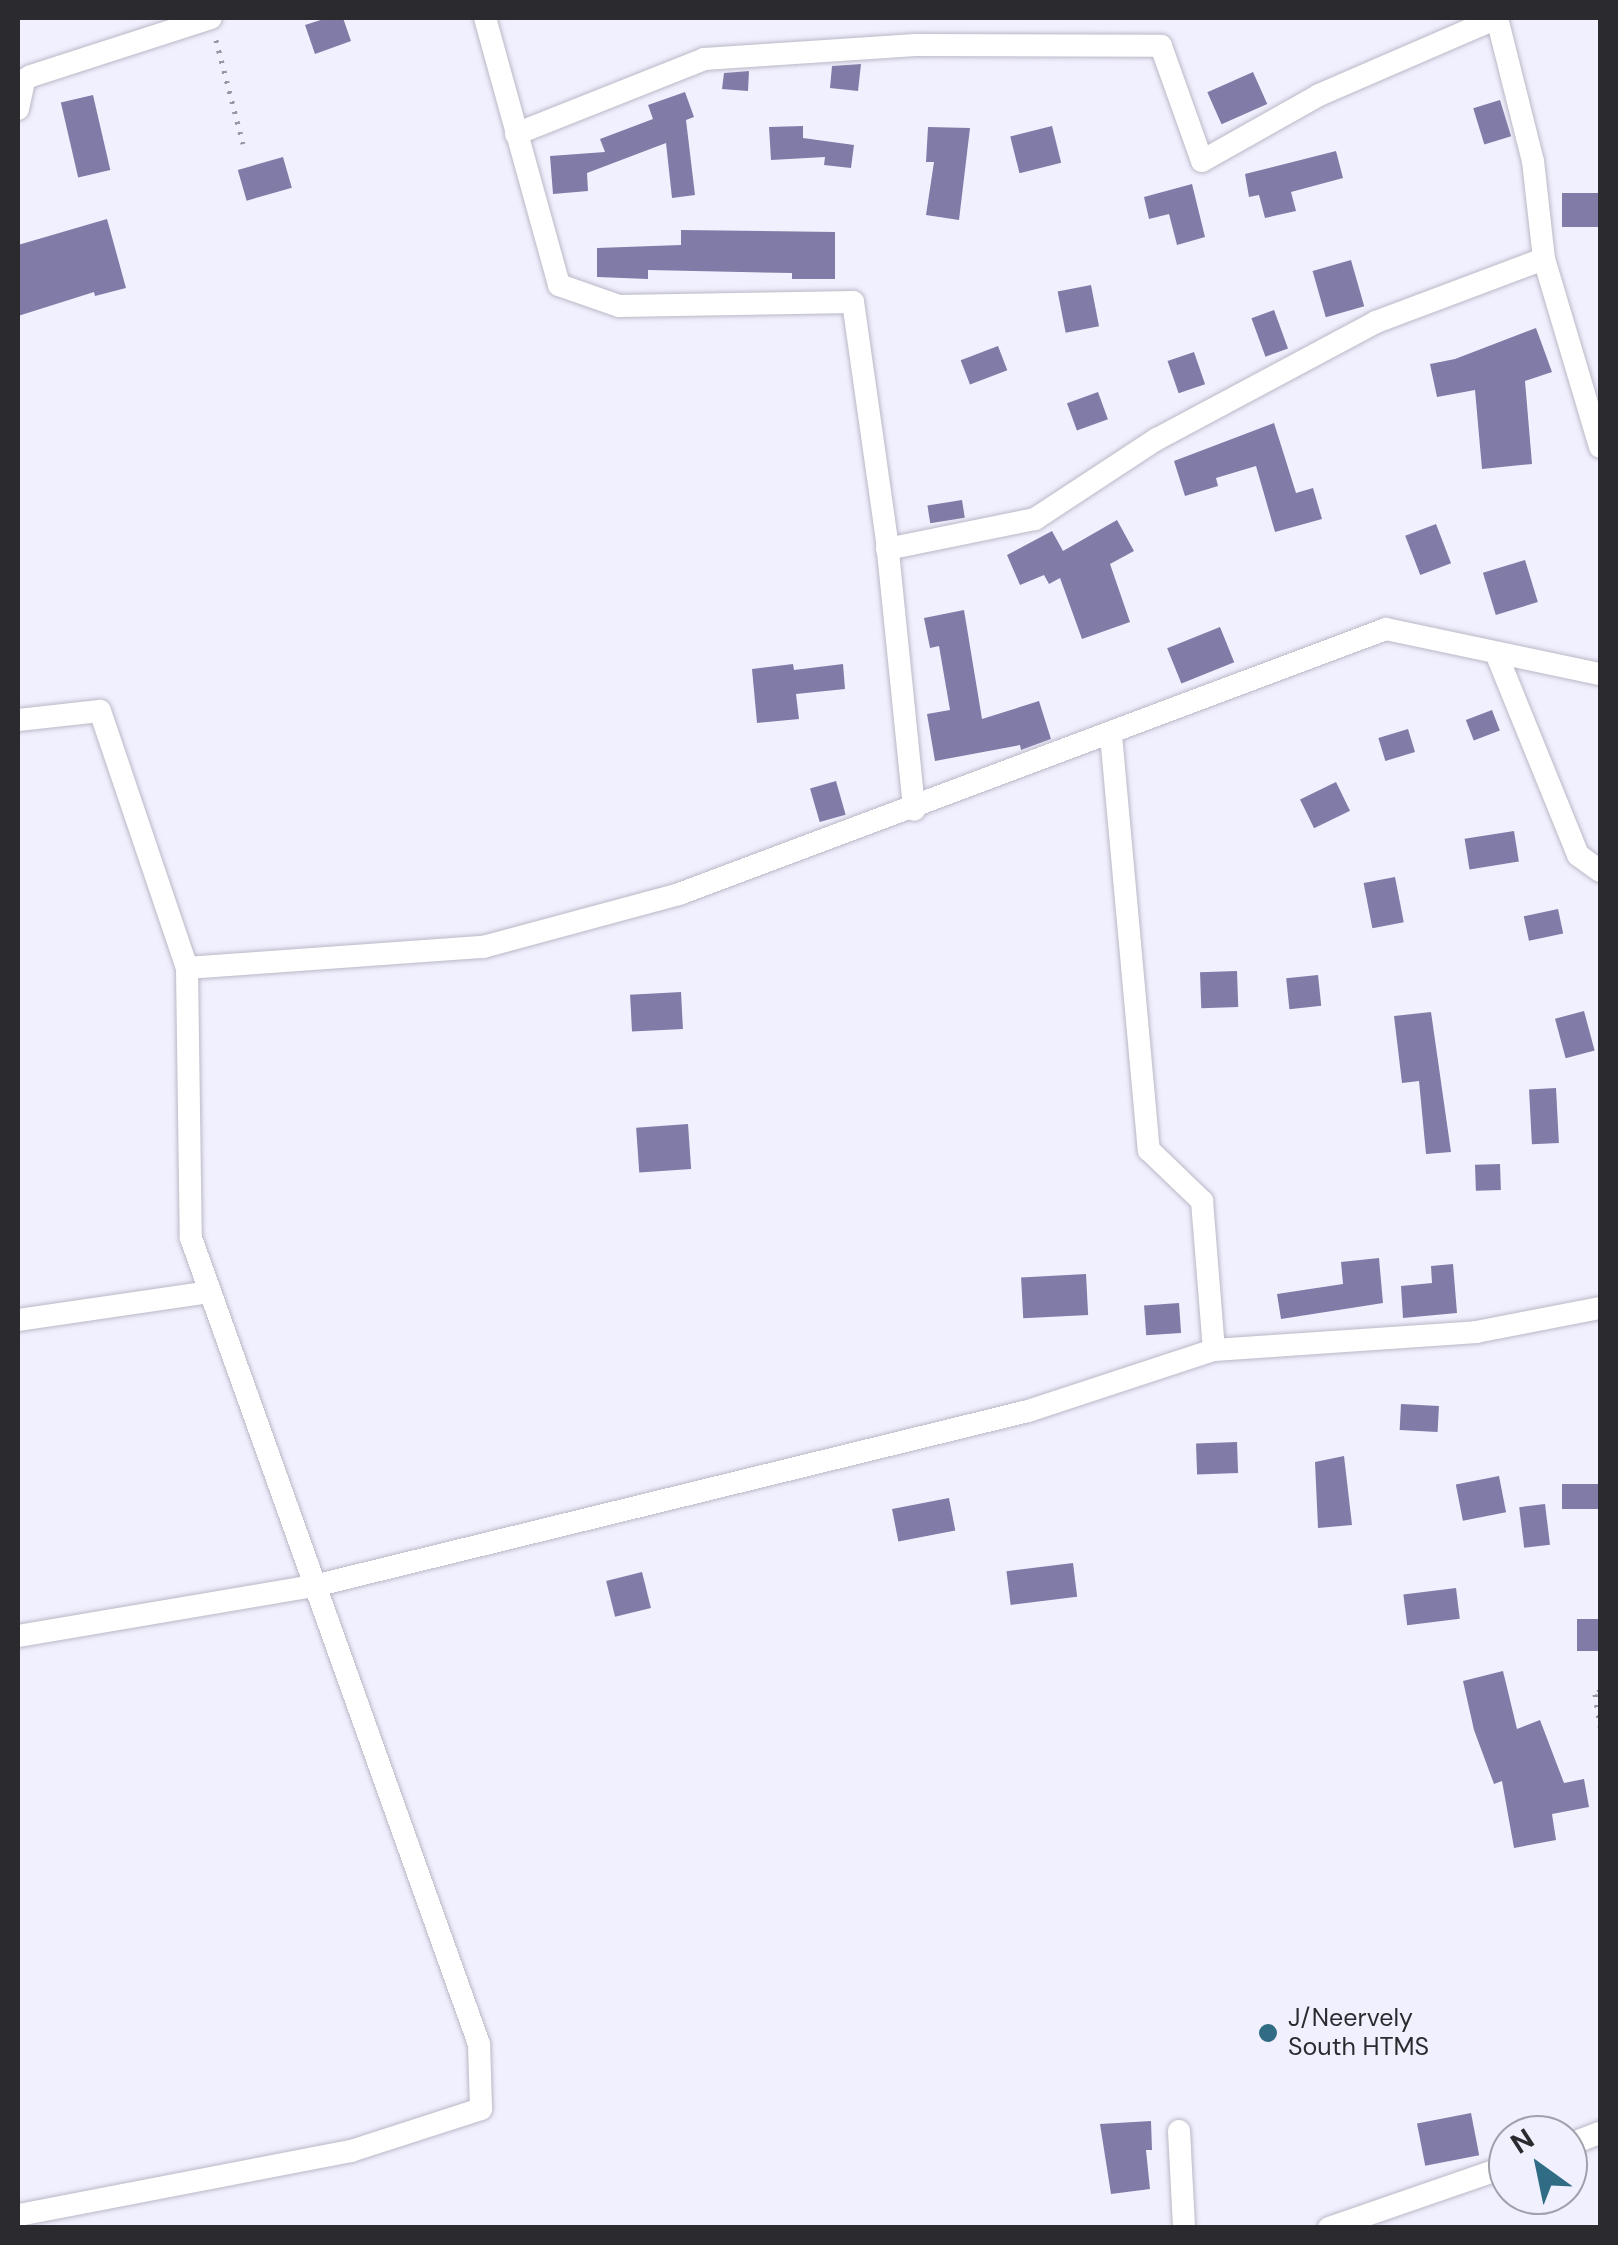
<!DOCTYPE html>
<html>
<head>
<meta charset="utf-8">
<style>
  body { margin:0 }
  #map { position:relative; width:1618px; height:2245px; overflow:hidden; background:#f1f0fe; font-family:"DM Sans",sans-serif }
  div>[style] { position:absolute }
  .building>* { inset:0; background:#817ba7; transform-origin:0 0 }
  .path>* { height:5px; margin-top:-2.5px; transform-origin:0; background:repeating-linear-gradient(90deg,#9897a1 0 2.5px,transparent 0 10.5px) }
  .roads { filter:drop-shadow(0 0 2px #bab8c6) drop-shadow(0 0 2px #bab8c6) }
  .street>* { height:22px; margin:-11px; padding:0 11px; transform-origin:11px; border-radius:11px; background:#fff }
  .dots>* { width:28px; height:28px; translate:-50% -50%; box-sizing:border-box; border:5px solid #f1f0fe; border-radius:50% }
  span { translate:-50% -50%; white-space:nowrap; text-align:center; line-height:1.15; -webkit-text-stroke:8px #f1f0fe; paint-order:stroke }
  .poi-label { font-size:25px; color:#2a2a2f }
  .left { translate:0 -50%; text-align:left }
  .frame { position:absolute; inset:0; border:20px solid #2a2a2f; pointer-events:none }
  .north { position:absolute; left:1488px; top:2115px; width:100px; height:100px; box-sizing:border-box; background:#f1f0fe; border:2px solid #a1a1ab; border-radius:50%; rotate:327deg; font-size:28px; font-weight:700; line-height:40px; text-align:center; color:#2a2a2f }
  .north::after { content:''; display:block; margin:auto; width:35px; height:45px; background:#306c83; clip-path:polygon(50% 0,100% 100%,50% 72%,0 100%) }
</style>
</head>
<body>
<div id="map">
  <div class="building">
    <div style="clip-path:polygon(327px 18px,343px 18px,351px 41px,315px 54px,305px 25px)"></div>
    <div style="clip-path:polygon(861px 64px,858px 91px,830px 88px,832px 66px)"></div>
    <div style="clip-path:polygon(749px 71px,748px 91px,722px 89px,724px 73px)"></div>
    <div style="left:1253px;top:72px;width:35px;height:50px;rotate:66deg"></div>
    <div style="clip-path:polygon(685px 92px,694px 117px,686px 120px,695px 195px,672px 198px,666px 143px,587px 173px,588px 191px,553px 194px,550px 156px,605px 152px,600px 139px,653px 119px,648px 105px)"></div>
    <div style="left:93px;top:95px;width:77px;height:33px;rotate:77deg"></div>
    <div style="left:1500px;top:100px;width:38px;height:28px;rotate:73deg"></div>
    <div style="clip-path:polygon(803px 126px,803px 138px,854px 145px,851px 168px,824px 165px,825px 157px,771px 160px,769px 127px)"></div>
    <div style="left:1052px;top:126px;width:38px;height:43px;rotate:76deg"></div>
    <div style="clip-path:polygon(928px 127px,970px 128px,959px 220px,926px 215px,934px 162px,926px 162px)"></div>
    <div style="clip-path:polygon(1336px 151px,1343px 178px,1291px 192px,1296px 211px,1265px 218px,1259px 195px,1249px 197px,1245px 174px)"></div>
    <div style="left:283px;top:157px;width:32px;height:47px;rotate:74deg"></div>
    <div style="clip-path:polygon(1192px 184px,1205px 237px,1177px 245px,1169px 214px,1149px 219px,1144px 197px)"></div>
    <div style="left:1600px;top:193px;width:34px;height:38px;rotate:90deg"></div>
    <div style="clip-path:polygon(107px 219px,126px 288px,95px 296px,94px 292px,18px 316px,18px 245px)"></div>
    <div style="clip-path:polygon(681px 230px,835px 232px,835px 279px,792px 279px,792px 273px,648px 270px,648px 279px,597px 277px,597px 248px,681px 245px)"></div>
    <div style="left:1351px;top:260px;width:48px;height:40px;rotate:74deg"></div>
    <div style="left:1091px;top:285px;width:42px;height:34px;rotate:79deg"></div>
    <div style="left:1274px;top:310px;width:41px;height:24px;rotate:70deg"></div>
    <div style="clip-path:polygon(1536px 328px,1552px 372px,1525px 381px,1532px 464px,1482px 469px,1475px 390px,1437px 397px,1430px 364px,1455px 359px)"></div>
    <div style="left:998px;top:346px;width:26px;height:40px;rotate:69deg"></div>
    <div style="left:1194px;top:352px;width:34px;height:28px;rotate:71deg"></div>
    <div style="left:1098px;top:392px;width:29px;height:33px;rotate:70deg"></div>
    <div style="clip-path:polygon(1274px 423px,1296px 493px,1313px 488px,1322px 519px,1275px 532px,1256px 466px,1216px 478px,1218px 486px,1185px 496px,1174px 461px)"></div>
    <div style="left:962px;top:500px;width:18px;height:35px;rotate:81deg"></div>
    <div style="clip-path:polygon(1117px 520px,1134px 551px,1110px 564px,1130px 622px,1082px 639px,1060px 578px,1049px 584px,1044px 575px,1020px 585px,1007px 555px,1052px 531px,1063px 551px)"></div>
    <div style="left:1436px;top:524px;width:42px;height:33px;rotate:69deg"></div>
    <div style="left:1525px;top:560px;width:44px;height:44px;rotate:73deg"></div>
    <div style="clip-path:polygon(964px 610px,982px 719px,1039px 701px,1051px 739px,1021px 750px,1020px 745px,935px 761px,927px 714px,950px 710px,939px 646px,930px 648px,924px 618px)"></div>
    <div style="left:1220px;top:627px;width:38px;height:57px;rotate:68deg"></div>
    <div style="clip-path:polygon(793px 664px,794px 670px,843px 664px,845px 689px,796px 694px,799px 719px,757px 723px,752px 669px)"></div>
    <div style="left:1492px;top:710px;width:22px;height:28px;rotate:69deg"></div>
    <div style="left:1408px;top:729px;width:24px;height:31px;rotate:73deg"></div>
    <div style="left:836px;top:781px;width:35px;height:27px;rotate:74deg"></div>
    <div style="left:1336px;top:782px;width:32px;height:40px;rotate:64deg"></div>
    <div style="left:1514px;top:831px;width:31px;height:50px;rotate:81deg"></div>
    <div style="left:1395px;top:877px;width:46px;height:32px;rotate:79deg"></div>
    <div style="left:1558px;top:909px;width:25px;height:35px;rotate:78deg"></div>
    <div style="left:1237px;top:971px;width:36px;height:37px;rotate:88deg"></div>
    <div style="left:1318px;top:975px;width:31px;height:32px;rotate:84deg"></div>
    <div style="left:681px;top:992px;width:37px;height:51px;rotate:87deg"></div>
    <div style="left:1584px;top:1011px;width:41px;height:30px;rotate:75deg"></div>
    <div style="clip-path:polygon(1431px 1012px,1451px 1152px,1426px 1154px,1419px 1081px,1402px 1083px,1394px 1016px)"></div>
    <div style="left:1556px;top:1088px;width:55px;height:27px;rotate:87deg"></div>
    <div style="left:688px;top:1124px;width:45px;height:52px;rotate:86deg"></div>
    <div style="left:1500px;top:1164px;width:26px;height:25px;rotate:88deg"></div>
    <div style="clip-path:polygon(1379px 1258px,1383px 1303px,1281px 1319px,1277px 1294px,1343px 1284px,1341px 1262px)"></div>
    <div style="clip-path:polygon(1453px 1264px,1457px 1313px,1403px 1318px,1401px 1286px,1432px 1283px,1431px 1266px)"></div>
    <div style="left:1086px;top:1274px;width:41px;height:65px;rotate:87deg"></div>
    <div style="left:1179px;top:1303px;width:30px;height:35px;rotate:86deg"></div>
    <div style="left:1401px;top:1404px;width:38px;height:26px;rotate:3deg"></div>
    <div style="left:1237px;top:1442px;width:31px;height:41px;rotate:88deg"></div>
    <div style="clip-path:polygon(1344px 1456px,1352px 1525px,1318px 1528px,1315px 1462px)"></div>
    <div style="left:1499px;top:1476px;width:37px;height:44px;rotate:79deg"></div>
    <div style="left:1600px;top:1484px;width:25px;height:38px;rotate:90deg"></div>
    <div style="left:949px;top:1498px;width:33px;height:58px;rotate:79deg"></div>
    <div style="left:1545px;top:1504px;width:41px;height:26px;rotate:83deg"></div>
    <div style="left:1073px;top:1563px;width:34px;height:67px;rotate:83deg"></div>
    <div style="left:642px;top:1572px;width:37px;height:37px;rotate:76deg"></div>
    <div style="left:1456px;top:1588px;width:31px;height:53px;rotate:83deg"></div>
    <div style="left:1600px;top:1619px;width:32px;height:23px;rotate:90deg"></div>
    <div style="clip-path:polygon(1503px 1671px,1517px 1729px,1540px 1720px,1564px 1783px,1584px 1779px,1589px 1807px,1552px 1814px,1556px 1840px,1514px 1848px,1502px 1781px,1494px 1784px,1474px 1730px,1463px 1681px)"></div>
    <div style="left:1471px;top:2113px;width:43px;height:55px;rotate:79deg"></div>
    <div style="clip-path:polygon(1151px 2121px,1152px 2150px,1146px 2150px,1150px 2189px,1111px 2194px,1100px 2124px)"></div>
  </div>
  <div class="path">
    <div style="left:216px;top:40px;width:107px;rotate:75.4deg"></div>
    <div style="left:1600px;top:1691px;width:6px;rotate:149deg"></div>
    <div style="left:1595px;top:1694px;width:33px;rotate:81deg"></div>
  </div>
  <div class="roads">
    <div class="street">
      <div style="left:485px;top:18px;width:277px;rotate:74.5deg"></div>
      <div style="left:559px;top:285px;width:64px;rotate:19.3deg"></div>
      <div style="left:619px;top:306px;width:234px;rotate:-1deg"></div>
      <div style="left:853px;top:302px;width:242px;rotate:81.9deg"></div>
      <div style="left:887px;top:542px;width:269px;rotate:84.2deg"></div>
      <div style="left:1497px;top:18px;width:147px;rotate:75.9deg"></div>
      <div style="left:1533px;top:161px;width:99px;rotate:83.6deg"></div>
      <div style="left:1544px;top:259px;width:196px;rotate:73.4deg"></div>
      <div style="left:18px;top:109px;width:30px;rotate:-78deg"></div>
      <div style="left:24px;top:80px;width:8px;rotate:-30deg"></div>
      <div style="left:31px;top:76px;width:189px;rotate:-17.9deg"></div>
      <div style="left:516px;top:134px;width:202px;rotate:-21.7deg"></div>
      <div style="left:704px;top:59px;width:212px;rotate:-3.8deg"></div>
      <div style="left:916px;top:45px;width:245px;rotate:0.2deg"></div>
      <div style="left:1161px;top:46px;width:122px;rotate:70.4deg"></div>
      <div style="left:1202px;top:161px;width:134px;rotate:-29.4deg"></div>
      <div style="left:1319px;top:95px;width:194px;rotate:-23.4deg"></div>
      <div style="left:887px;top:549px;width:151px;rotate:-11.5deg"></div>
      <div style="left:1035px;top:519px;width:146px;rotate:-33.3deg"></div>
      <div style="left:1157px;top:439px;width:248px;rotate:-28.1deg"></div>
      <div style="left:1376px;top:322px;width:179px;rotate:-20.6deg"></div>
      <div style="left:1496px;top:653px;width:218px;rotate:67.9deg"></div>
      <div style="left:1578px;top:855px;width:27px;rotate:36deg"></div>
      <div style="left:18px;top:720px;width:82px;rotate:-6.3deg"></div>
      <div style="left:100px;top:711px;width:271px;rotate:71.3deg"></div>
      <div style="left:187px;top:968px;width:270px;rotate:89.2deg"></div>
      <div style="left:191px;top:1238px;width:856px;rotate:70.34deg"></div>
      <div style="left:479px;top:2044px;width:65px;rotate:88.2deg"></div>
      <div style="left:481px;top:2109px;width:137px;rotate:162.1deg"></div>
      <div style="left:351px;top:2151px;width:339px;rotate:169.1deg"></div>
      <div style="left:1111px;top:735px;width:417px;rotate:84.8deg"></div>
      <div style="left:1149px;top:1150px;width:74px;rotate:43.9deg"></div>
      <div style="left:1202px;top:1201px;width:149px;rotate:85.4deg"></div>
      <div style="left:187px;top:968px;width:297px;rotate:-4.1deg"></div>
      <div style="left:483px;top:947px;width:203px;rotate:-15.1deg"></div>
      <div style="left:679px;top:894px;width:755px;rotate:-20.55deg"></div>
      <div style="left:1386px;top:629px;width:219px;rotate:11.9deg"></div>
      <div style="left:18px;top:1320px;width:194px;rotate:-8.3deg"></div>
      <div style="left:18px;top:1636px;width:304px;rotate:-9.6deg"></div>
      <div style="left:318px;top:1585px;width:731px;rotate:-13.77deg"></div>
      <div style="left:1028px;top:1411px;width:196px;rotate:-18.2deg"></div>
      <div style="left:1214px;top:1350px;width:263px;rotate:-3.9deg"></div>
      <div style="left:1476px;top:1332px;width:126px;rotate:-11deg"></div>
      <div style="left:1179px;top:2131px;width:97px;rotate:87deg"></div>
      <div style="left:1568px;top:2145px;width:34px;rotate:-21deg"></div>
      <div style="left:1329px;top:2228px;width:189px;rotate:-19.1deg"></div>
    </div>
  </div>
  <div class="dots">
    <div style="left:1268px;top:2033px;background:#306c83"></div>
  </div>
  <div class="poi-label">
    <span class="left" style="left:1288px;top:2033px">J/Neervely<br>South HTMS</span>
  </div>
  <div class="frame"></div>
  <div class="north">N</div>
</div>
</body>
</html>
